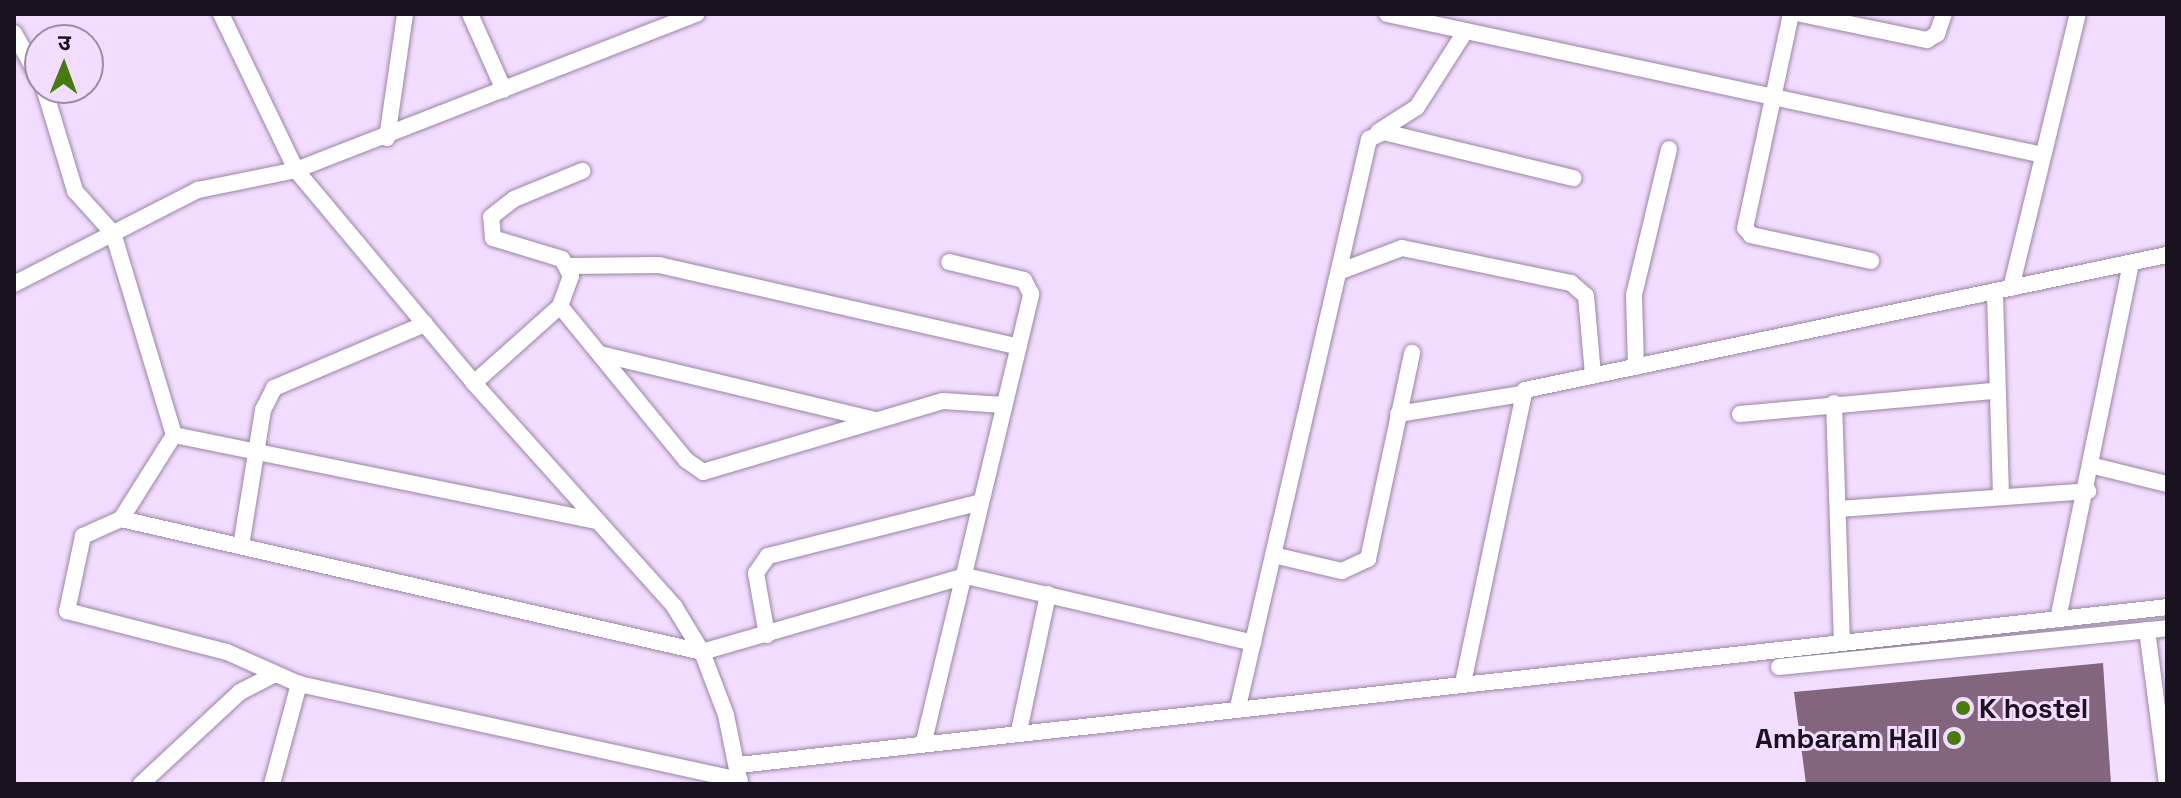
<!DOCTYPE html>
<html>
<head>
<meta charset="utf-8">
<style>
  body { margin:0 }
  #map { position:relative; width:2181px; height:798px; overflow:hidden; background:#f2dcff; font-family:"Space Grotesk","Noto Sans Devanagari",sans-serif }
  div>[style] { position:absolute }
  .building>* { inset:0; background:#83657d }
  .roads { filter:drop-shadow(0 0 2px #9a85a5) drop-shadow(0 0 2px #9a85a5) }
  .minor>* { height:16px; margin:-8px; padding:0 8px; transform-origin:8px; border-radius:8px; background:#fff }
  .dots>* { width:22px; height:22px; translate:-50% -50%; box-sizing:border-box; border:4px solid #f2dcff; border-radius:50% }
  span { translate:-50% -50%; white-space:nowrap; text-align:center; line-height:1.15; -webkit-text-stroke:6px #f2dcff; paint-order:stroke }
  .poi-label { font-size:28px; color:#1a121e; font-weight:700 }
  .left { translate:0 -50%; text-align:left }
  .right { translate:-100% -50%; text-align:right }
  .frame { position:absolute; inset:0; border:16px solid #1a121e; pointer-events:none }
  .north { position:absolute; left:24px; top:24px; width:80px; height:80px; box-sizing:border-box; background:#f2dcff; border:2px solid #9c8ba5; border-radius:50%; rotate:1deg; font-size:22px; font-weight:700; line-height:32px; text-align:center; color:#1a121e }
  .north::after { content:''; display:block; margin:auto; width:28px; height:36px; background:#477b0b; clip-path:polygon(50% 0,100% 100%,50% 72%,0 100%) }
</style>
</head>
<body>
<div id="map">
  <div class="building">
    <div style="clip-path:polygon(2103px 663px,2111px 784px,1806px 784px,1794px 692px)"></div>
  </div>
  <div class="roads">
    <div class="minor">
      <div style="left:221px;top:14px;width:173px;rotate:64.3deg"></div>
      <div style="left:296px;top:170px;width:278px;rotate:50.1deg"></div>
      <div style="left:474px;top:383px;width:300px;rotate:48.1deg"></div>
      <div style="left:674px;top:606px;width:54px;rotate:58.7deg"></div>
      <div style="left:702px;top:652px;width:67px;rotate:69.1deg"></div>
      <div style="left:726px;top:715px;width:70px;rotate:78.5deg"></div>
      <div style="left:470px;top:14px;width:83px;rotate:65.9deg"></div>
      <div style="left:1387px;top:14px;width:671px;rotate:12.13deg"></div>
      <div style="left:1791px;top:14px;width:219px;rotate:102.1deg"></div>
      <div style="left:1745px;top:228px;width:9px;rotate:49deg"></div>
      <div style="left:1751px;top:235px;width:123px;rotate:12.2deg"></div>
      <div style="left:1801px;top:14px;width:129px;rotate:11.7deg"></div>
      <div style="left:1927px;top:40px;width:12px;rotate:-31deg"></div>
      <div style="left:1937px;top:34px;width:21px;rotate:-71deg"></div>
      <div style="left:14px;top:33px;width:54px;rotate:61deg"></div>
      <div style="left:44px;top:88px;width:108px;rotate:73.2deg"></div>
      <div style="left:75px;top:191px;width:57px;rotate:47.9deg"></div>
      <div style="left:113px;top:233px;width:211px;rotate:73.2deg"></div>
      <div style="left:174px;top:435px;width:433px;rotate:11.5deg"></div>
      <div style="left:1378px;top:132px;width:46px;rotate:-32.7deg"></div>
      <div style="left:1417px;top:107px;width:89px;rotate:-57.4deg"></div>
      <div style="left:387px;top:138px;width:125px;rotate:-81.7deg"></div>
      <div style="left:569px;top:266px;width:90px;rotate:-0.6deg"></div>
      <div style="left:659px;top:265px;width:369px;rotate:12.8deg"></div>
      <div style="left:1341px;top:271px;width:65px;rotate:-20.7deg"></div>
      <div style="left:1402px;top:248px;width:173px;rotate:11.7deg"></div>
      <div style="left:1571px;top:283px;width:20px;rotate:41deg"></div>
      <div style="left:1586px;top:296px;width:79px;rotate:84.9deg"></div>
      <div style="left:14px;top:284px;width:207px;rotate:-27.1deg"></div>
      <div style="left:198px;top:190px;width:100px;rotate:-11.5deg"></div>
      <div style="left:296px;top:170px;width:430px;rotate:-21.3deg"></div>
      <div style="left:2011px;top:288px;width:282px;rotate:-76.3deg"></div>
      <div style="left:1995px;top:294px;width:199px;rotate:88.3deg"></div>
      <div style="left:560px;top:306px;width:199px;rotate:50.7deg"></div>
      <div style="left:686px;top:460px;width:21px;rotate:35deg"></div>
      <div style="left:703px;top:472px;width:250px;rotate:-16.5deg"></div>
      <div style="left:943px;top:401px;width:61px;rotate:3.8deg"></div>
      <div style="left:600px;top:354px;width:282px;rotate:13.5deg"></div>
      <div style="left:1636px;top:367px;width:72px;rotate:-91.6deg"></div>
      <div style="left:1634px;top:295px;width:150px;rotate:-76.5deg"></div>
      <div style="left:474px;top:383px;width:115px;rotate:-41.8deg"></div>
      <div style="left:560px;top:306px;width:32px;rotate:-70deg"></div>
      <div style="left:571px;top:276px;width:19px;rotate:-118deg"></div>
      <div style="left:562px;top:259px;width:72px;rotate:-163.1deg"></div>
      <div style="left:493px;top:238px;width:21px;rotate:-95deg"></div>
      <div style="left:491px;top:217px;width:29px;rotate:-38deg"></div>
      <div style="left:514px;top:199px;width:74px;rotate:-22.4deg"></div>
      <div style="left:1834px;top:403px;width:239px;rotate:88.1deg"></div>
      <div style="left:1398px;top:414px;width:125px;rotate:-9.2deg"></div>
      <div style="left:1740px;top:414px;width:256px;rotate:-5.2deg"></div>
      <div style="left:174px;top:435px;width:99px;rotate:122.2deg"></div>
      <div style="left:121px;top:519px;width:42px;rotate:155.9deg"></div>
      <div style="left:83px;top:536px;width:77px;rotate:102deg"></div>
      <div style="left:67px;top:611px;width:165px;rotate:14.4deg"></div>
      <div style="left:227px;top:652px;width:79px;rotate:24deg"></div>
      <div style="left:299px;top:684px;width:451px;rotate:12.3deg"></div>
      <div style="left:2094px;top:466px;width:75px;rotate:13.9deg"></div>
      <div style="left:1839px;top:509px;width:250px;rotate:-4.1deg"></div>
      <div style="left:121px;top:519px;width:596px;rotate:12.89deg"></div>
      <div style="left:702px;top:652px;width:275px;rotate:-16.1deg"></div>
      <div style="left:966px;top:576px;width:295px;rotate:13.1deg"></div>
      <div style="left:241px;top:546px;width:138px;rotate:-80.8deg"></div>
      <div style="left:263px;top:410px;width:25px;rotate:-63deg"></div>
      <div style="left:274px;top:388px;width:164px;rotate:-23deg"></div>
      <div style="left:1273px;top:555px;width:71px;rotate:13.1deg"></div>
      <div style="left:1342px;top:571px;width:29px;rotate:-25deg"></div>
      <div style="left:1368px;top:559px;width:211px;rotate:-77.9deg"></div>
      <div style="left:2058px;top:619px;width:363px;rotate:-78.4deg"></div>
      <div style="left:2147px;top:630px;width:155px;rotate:82.6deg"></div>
      <div style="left:767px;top:635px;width:63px;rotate:-100.1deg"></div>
      <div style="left:756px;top:573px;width:21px;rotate:-55deg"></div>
      <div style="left:768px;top:556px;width:217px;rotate:-14.2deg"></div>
      <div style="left:1779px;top:667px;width:390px;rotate:-5.7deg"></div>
      <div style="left:1463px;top:683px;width:299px;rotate:-78.1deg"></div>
      <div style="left:1525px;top:390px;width:656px;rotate:-11.88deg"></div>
      <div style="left:1238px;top:707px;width:583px;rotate:-77.01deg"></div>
      <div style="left:1369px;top:139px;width:17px;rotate:-25deg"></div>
      <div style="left:1384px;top:132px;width:195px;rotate:13.7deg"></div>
      <div style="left:1019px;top:731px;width:140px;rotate:-78deg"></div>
      <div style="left:924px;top:741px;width:460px;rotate:-76.5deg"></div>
      <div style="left:1031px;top:294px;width:16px;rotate:-117deg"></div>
      <div style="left:1024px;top:280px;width:77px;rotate:-166.5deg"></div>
      <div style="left:739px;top:765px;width:1437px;rotate:-6.31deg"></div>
      <div style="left:141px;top:784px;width:135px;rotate:-42.9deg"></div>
      <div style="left:240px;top:692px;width:37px;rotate:-27deg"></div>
      <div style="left:272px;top:784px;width:104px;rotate:-74.9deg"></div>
    </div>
  </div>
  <div class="dots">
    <div style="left:1963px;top:708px;background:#477b0b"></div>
    <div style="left:1954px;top:738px;background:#477b0b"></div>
  </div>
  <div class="poi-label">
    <span class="left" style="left:1979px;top:708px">K hostel</span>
    <span class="right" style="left:1938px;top:738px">Ambaram Hall</span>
  </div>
  <div class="frame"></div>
  <div class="north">उ</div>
</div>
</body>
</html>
